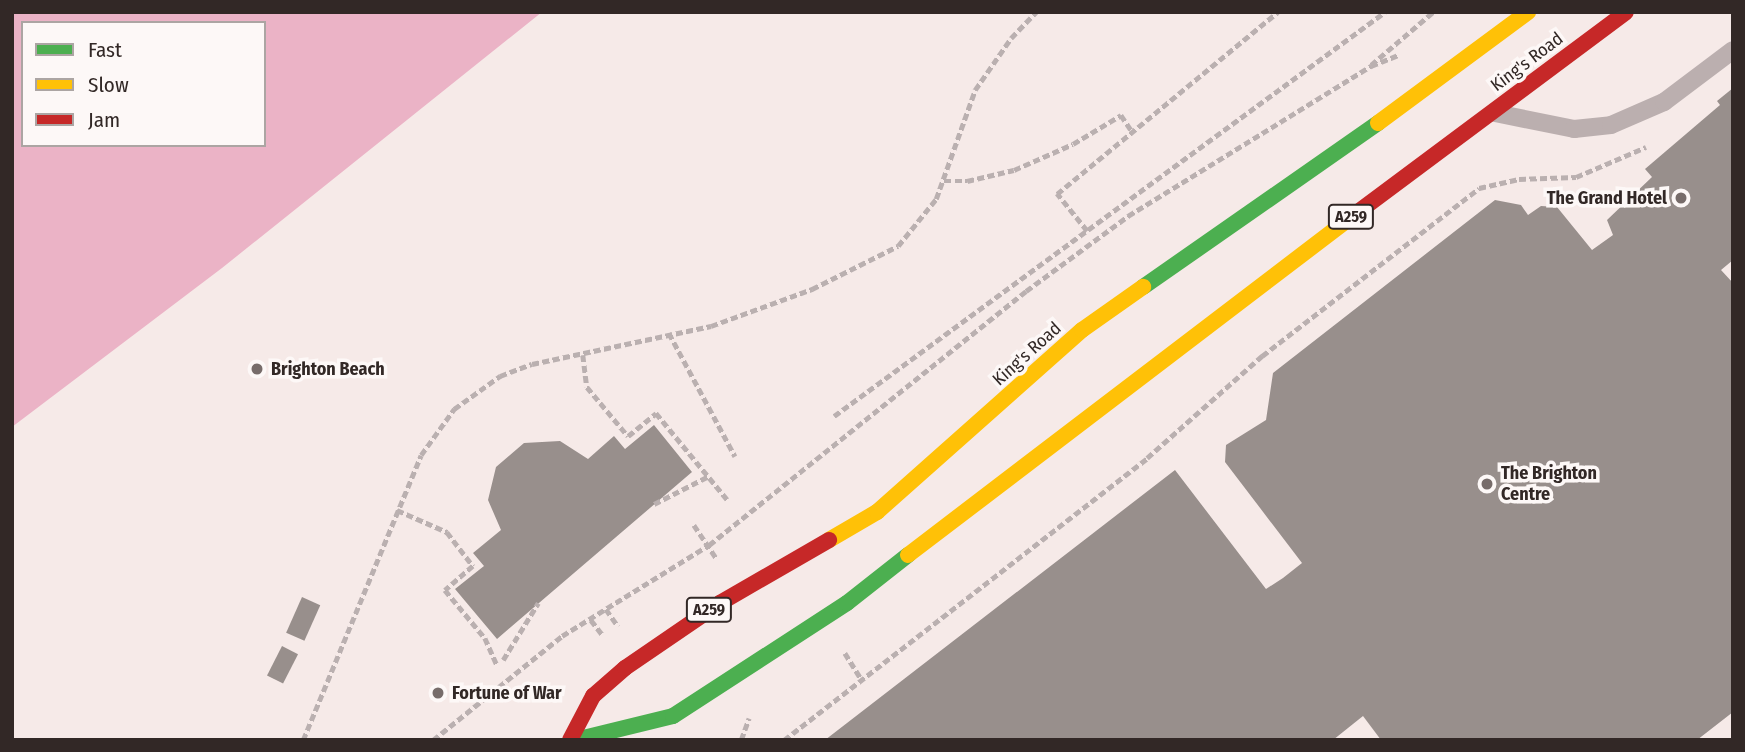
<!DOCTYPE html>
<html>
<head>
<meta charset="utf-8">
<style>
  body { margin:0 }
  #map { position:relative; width:1745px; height:752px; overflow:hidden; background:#f6eae8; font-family:"Fira Sans Condensed",sans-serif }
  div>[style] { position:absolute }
  .water>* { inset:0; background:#ebb3c6 }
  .building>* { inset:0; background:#988f8c; transform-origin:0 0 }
  .path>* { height:4.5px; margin-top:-2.25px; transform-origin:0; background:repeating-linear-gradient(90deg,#bab0b0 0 7px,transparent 0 10.5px) }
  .lane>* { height:18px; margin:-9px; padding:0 9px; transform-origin:9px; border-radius:9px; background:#bbafaf }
  .fast>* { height:16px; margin:-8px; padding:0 8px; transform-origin:8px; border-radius:8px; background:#4caf50 }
  .slow>* { height:16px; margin:-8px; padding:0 8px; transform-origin:8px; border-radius:8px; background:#ffc107 }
  .jam>* { height:16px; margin:-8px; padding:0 8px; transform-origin:8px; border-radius:8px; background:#c62828 }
  .dots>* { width:19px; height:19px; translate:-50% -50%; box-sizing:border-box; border:4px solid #fdf8f7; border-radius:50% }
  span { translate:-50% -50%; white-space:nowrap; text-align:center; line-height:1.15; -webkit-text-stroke:7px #fdf8f7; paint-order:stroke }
  .shield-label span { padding:2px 5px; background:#fdf8f7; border:2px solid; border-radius:5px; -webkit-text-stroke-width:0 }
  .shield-label { font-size:16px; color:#322826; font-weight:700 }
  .street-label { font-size:18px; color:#322826 }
  .poi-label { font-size:18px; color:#322826; font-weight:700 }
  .right { translate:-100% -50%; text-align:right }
  .left { translate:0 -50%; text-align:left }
  .frame { position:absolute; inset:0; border:14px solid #322826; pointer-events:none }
  .legend { position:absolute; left:21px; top:21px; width:245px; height:126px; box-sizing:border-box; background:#fdf8f7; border:2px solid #aca5a3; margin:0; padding:9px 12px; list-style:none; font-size:21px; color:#322826 }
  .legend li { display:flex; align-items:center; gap:14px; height:35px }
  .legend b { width:35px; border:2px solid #aca5a3 }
</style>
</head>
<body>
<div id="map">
  <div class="water">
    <div style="clip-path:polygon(evenodd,12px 12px,542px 12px,222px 268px,12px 427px,12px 12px,23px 23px,264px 23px,264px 145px,23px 145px,23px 23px)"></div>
  </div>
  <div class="building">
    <div style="clip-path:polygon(1733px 88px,1733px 260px,1721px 270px,1733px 283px,1733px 712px,1697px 740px,1381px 740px,1363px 716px,1333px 740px,825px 740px,1175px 470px,1266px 589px,1283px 578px,1302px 563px,1225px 462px,1226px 445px,1266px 420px,1273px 373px,1495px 200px,1521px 205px,1528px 215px,1541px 206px,1557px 207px,1592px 250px,1613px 235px,1607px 220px,1652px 177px,1645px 169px,1720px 105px,1717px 101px)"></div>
    <div style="clip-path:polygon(654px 425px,692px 472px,497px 639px,455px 589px,484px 566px,473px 553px,501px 530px,488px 500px,496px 467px,524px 443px,560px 441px,588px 459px,614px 436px,625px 449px)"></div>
    <div style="left:302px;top:597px;width:20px;height:39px;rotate:24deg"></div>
    <div style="left:282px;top:646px;width:18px;height:33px;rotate:27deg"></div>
  </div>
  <div class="path">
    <div style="left:1371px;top:65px;width:82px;rotate:-40.5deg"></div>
    <div style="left:944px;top:181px;width:23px"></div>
    <div style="left:967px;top:181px;width:48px;rotate:-13.2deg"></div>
    <div style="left:1014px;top:170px;width:64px;rotate:-23.8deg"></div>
    <div style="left:1073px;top:144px;width:56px;rotate:-31.1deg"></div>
    <div style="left:1121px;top:115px;width:22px;rotate:56deg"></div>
    <div style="left:1087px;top:231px;width:48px;rotate:-129deg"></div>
    <div style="left:1057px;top:194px;width:286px;rotate:-39.5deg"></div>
    <div style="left:669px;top:333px;width:140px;rotate:61.8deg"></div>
    <div style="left:583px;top:355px;width:32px;rotate:83deg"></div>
    <div style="left:587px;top:387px;width:64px;rotate:50.1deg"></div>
    <div style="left:628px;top:436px;width:36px;rotate:-39deg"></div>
    <div style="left:656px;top:413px;width:112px;rotate:50.5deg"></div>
    <div style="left:834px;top:416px;width:683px;rotate:-36.25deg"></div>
    <div style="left:654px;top:504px;width:62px;rotate:-27deg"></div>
    <div style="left:397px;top:510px;width:55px;rotate:23.7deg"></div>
    <div style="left:447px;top:532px;width:43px;rotate:52.6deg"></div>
    <div style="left:473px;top:566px;width:37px;rotate:139deg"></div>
    <div style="left:445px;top:590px;width:62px;rotate:50.2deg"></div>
    <div style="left:485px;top:638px;width:30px;rotate:66deg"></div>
    <div style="left:694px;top:525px;width:40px;rotate:56deg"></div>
    <div style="left:606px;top:609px;width:21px;rotate:55deg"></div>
    <div style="left:591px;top:620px;width:18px;rotate:52deg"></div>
    <div style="left:845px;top:653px;width:31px;rotate:58deg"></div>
    <div style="left:503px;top:660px;width:67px;rotate:-58.4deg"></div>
    <div style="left:303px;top:740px;width:308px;rotate:-67.5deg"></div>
    <div style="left:421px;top:455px;width:57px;rotate:-54.3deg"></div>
    <div style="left:454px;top:409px;width:57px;rotate:-35.7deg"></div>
    <div style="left:500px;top:376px;width:34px;rotate:-21deg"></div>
    <div style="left:532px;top:364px;width:183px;rotate:-12deg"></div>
    <div style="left:711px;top:326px;width:108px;rotate:-20.1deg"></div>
    <div style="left:812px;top:289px;width:96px;rotate:-26.6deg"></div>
    <div style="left:898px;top:246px;width:60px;rotate:-51deg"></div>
    <div style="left:936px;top:199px;width:116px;rotate:-70.3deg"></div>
    <div style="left:975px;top:90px;width:63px;rotate:-55.3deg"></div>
    <div style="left:1011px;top:38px;width:36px;rotate:-46deg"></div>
    <div style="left:433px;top:740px;width:166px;rotate:-38.9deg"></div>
    <div style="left:562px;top:636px;width:173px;rotate:-31.8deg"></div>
    <div style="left:709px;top:545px;width:406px;rotate:-38.7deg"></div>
    <div style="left:1026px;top:291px;width:127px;rotate:-36.3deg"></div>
    <div style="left:1128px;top:216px;width:286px;rotate:-31.7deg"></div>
    <div style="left:1371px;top:66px;width:29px;rotate:-22deg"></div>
    <div style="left:741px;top:740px;width:23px;rotate:-70deg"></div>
    <div style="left:784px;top:740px;width:460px;rotate:-37.8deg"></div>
    <div style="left:1147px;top:458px;width:154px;rotate:-41.6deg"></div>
    <div style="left:1262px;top:356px;width:274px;rotate:-37.7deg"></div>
    <div style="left:1479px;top:188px;width:41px;rotate:-12.7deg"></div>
    <div style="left:1519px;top:179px;width:57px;rotate:-2deg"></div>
    <div style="left:1576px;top:177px;width:76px;rotate:-23.2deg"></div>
  </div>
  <div class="lane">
    <div style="left:1495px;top:113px;width:81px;rotate:11.4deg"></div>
    <div style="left:1574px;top:129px;width:37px;rotate:-6deg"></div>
    <div style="left:1611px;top:125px;width:58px;rotate:-23.5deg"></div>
    <div style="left:1664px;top:102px;width:86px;rotate:-37deg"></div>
  </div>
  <div class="fast">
    <div style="left:1143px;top:287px;width:287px;rotate:-34.9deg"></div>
    <div style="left:575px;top:740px;width:101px;rotate:-13.8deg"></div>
    <div style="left:673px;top:716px;width:207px;rotate:-33deg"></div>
    <div style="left:847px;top:603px;width:78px;rotate:-38.2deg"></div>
  </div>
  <div class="slow">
    <div style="left:1378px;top:123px;width:187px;rotate:-36.5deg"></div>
    <div style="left:829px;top:540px;width:56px;rotate:-30.3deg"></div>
    <div style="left:877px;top:512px;width:274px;rotate:-41.6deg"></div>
    <div style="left:1082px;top:330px;width:75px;rotate:-35.2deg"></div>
    <div style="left:908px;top:555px;width:561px;rotate:-37.32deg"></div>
  </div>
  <div class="jam">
    <div style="left:1354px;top:215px;width:339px;rotate:-36.7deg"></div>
    <div style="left:570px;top:740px;width:50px;rotate:-62.4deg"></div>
    <div style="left:593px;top:696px;width:43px;rotate:-41.2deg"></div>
    <div style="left:625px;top:668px;width:115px;rotate:-34.4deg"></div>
    <div style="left:720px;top:603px;width:126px;rotate:-30deg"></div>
  </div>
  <div class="dots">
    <div style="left:1681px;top:198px;background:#776c6a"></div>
    <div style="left:257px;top:369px;background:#776c6a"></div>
    <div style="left:1487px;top:484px;background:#776c6a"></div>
    <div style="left:438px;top:693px;background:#776c6a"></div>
  </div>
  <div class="shield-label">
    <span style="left:1351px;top:217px">A259</span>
    <span style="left:709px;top:610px">A259</span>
  </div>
  <div class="street-label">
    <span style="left:1527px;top:62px;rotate:-37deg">King's Road</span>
    <span style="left:1027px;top:354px;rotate:-42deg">King's Road</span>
  </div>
  <div class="poi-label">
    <span class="right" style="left:1667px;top:198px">The Grand Hotel</span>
    <span class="left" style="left:271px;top:369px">Brighton Beach</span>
    <span class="left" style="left:1501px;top:484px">The Brighton<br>Centre</span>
    <span class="left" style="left:452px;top:693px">Fortune of War</span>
  </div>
  <div class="frame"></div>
  <ul class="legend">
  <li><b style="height:9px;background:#4caf50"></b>Fast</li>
  <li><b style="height:9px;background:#ffc107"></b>Slow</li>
  <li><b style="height:9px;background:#c62828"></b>Jam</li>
  </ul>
</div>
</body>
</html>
